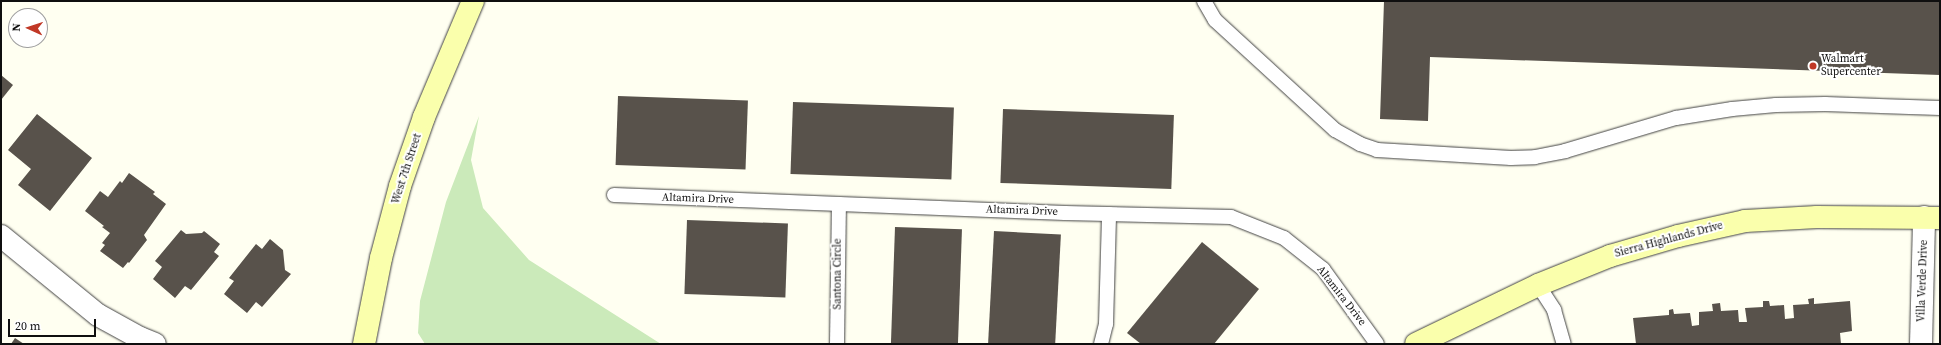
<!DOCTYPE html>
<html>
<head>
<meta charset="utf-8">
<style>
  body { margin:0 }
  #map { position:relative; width:1941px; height:345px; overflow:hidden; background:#fffff1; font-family:"Source Serif 4",serif }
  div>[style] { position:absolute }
  .green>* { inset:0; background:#cbeaba }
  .building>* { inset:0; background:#58524b; transform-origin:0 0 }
  .roads { filter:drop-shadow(0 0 1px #424242) drop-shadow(0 0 1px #424242) }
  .lane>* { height:14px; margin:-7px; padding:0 7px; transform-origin:7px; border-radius:7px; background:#fff }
  .street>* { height:22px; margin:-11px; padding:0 11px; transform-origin:11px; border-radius:11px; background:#fff }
  .secondary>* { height:22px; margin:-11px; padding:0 11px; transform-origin:11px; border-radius:11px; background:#faffac }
  .dots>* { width:11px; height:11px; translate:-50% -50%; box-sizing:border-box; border:2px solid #fff; border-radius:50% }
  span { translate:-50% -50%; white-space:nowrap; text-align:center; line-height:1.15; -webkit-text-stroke:4px #fff; paint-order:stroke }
  .poi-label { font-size:11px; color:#0f0f0f }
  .left { translate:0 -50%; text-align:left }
  .street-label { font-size:11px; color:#0f0f0f }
  .frame { position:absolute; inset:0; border:2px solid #0f0f0f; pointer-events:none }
  .north { position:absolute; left:8px; top:8px; width:40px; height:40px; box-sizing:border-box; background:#fff; border:1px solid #9f9f9f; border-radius:50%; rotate:273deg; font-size:11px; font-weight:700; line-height:16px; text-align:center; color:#0f0f0f }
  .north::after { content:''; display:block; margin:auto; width:14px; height:18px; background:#c13826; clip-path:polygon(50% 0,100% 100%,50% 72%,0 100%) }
  .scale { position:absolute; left:8px; top:319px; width:88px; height:18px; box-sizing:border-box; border:2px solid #0f0f0f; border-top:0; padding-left:5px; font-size:12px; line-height:14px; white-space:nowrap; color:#0f0f0f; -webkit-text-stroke:3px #fff; paint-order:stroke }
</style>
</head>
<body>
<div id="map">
  <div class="green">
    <div style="clip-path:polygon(479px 116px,471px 160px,483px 208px,529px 260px,661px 344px,425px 344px,418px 333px,420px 301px,446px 202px)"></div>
  </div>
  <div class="building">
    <div style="clip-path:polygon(1384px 1px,1940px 1px,1940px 75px,1430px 57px,1428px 121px,1380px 119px)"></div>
    <div style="clip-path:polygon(1px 75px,13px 85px,1px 100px)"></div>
    <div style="left:618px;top:96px;width:130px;height:69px;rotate:2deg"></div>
    <div style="left:793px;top:102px;width:161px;height:72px;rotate:2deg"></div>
    <div style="left:1003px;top:109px;width:171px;height:74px;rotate:2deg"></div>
    <div style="clip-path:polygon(37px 114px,92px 158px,50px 211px,18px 185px,31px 169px,8px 150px)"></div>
    <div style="clip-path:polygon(129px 173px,155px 192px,153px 194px,166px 204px,144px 235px,147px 240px,129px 263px,128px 262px,123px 268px,100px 251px,105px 245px,102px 243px,110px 233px,102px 227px,104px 226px,85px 211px,100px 191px,108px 197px,120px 181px,122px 183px)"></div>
    <div style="left:687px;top:220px;width:101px;height:74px;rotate:2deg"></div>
    <div style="left:895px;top:227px;width:67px;height:117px;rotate:2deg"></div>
    <div style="clip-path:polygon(181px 230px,186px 234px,202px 233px,204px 231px,220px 244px,214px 252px,219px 256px,191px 290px,185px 286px,175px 298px,153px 279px,162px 267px,155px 261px)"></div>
    <div style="left:994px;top:231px;width:67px;height:113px;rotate:3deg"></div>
    <div style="clip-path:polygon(270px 239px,283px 250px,285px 270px,291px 274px,262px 307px,256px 302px,247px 313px,224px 294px,234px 281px,229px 278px,256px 244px,262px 249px)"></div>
    <div style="clip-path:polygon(1202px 242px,1259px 289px,1214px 344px,1141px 344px,1127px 333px)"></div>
    <div style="clip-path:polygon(1814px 298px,1814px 304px,1850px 301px,1852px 331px,1840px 333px,1841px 344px,1636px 344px,1633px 318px,1669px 315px,1669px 310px,1673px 309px,1674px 314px,1690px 313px,1692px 326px,1699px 325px,1699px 312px,1713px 311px,1712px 304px,1720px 303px,1721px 311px,1738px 310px,1739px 322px,1747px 322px,1745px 308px,1763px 307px,1763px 301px,1769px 301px,1770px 306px,1784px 305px,1785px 319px,1794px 318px,1793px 305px,1809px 304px,1808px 299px)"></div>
    <div style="clip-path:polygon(15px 338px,24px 344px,11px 344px)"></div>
  </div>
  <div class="roads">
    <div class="lane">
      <div style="left:1204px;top:1px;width:22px;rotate:60deg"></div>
      <div style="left:1215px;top:20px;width:163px;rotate:42.5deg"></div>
      <div style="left:1335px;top:130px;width:29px;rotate:29deg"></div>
      <div style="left:1360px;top:144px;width:18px;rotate:19deg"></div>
      <div style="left:1377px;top:150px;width:134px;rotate:3.4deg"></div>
      <div style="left:1511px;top:158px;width:24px;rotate:-2deg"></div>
      <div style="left:1535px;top:157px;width:31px;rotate:-11deg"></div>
      <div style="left:1565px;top:151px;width:116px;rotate:-16.6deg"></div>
      <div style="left:1676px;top:118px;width:57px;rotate:-9.1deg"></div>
      <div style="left:1732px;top:109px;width:44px;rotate:-5.2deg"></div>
      <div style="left:1776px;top:105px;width:49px;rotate:-1.2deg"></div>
      <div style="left:1825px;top:104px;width:115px;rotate:2deg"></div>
      <div style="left:614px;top:195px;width:451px;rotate:2.3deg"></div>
      <div style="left:1065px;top:213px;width:166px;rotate:1.4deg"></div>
      <div style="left:1231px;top:217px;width:57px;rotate:21.6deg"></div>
      <div style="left:1284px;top:238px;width:50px;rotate:38.5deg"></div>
      <div style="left:1323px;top:269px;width:92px;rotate:54.2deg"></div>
      <div style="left:1538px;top:285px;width:30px;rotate:57deg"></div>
      <div style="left:1554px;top:310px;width:35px;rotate:74deg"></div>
      <div style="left:837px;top:344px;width:140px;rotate:-89.2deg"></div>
      <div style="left:1101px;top:344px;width:21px;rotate:-76deg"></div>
      <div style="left:1106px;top:324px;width:110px;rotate:-88.4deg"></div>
    </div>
    <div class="street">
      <div style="left:1px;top:236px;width:125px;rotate:39.2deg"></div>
      <div style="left:98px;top:315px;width:48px;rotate:28.7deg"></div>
      <div style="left:140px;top:338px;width:16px;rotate:22deg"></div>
      <div style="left:1921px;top:344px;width:127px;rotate:-88.6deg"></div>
    </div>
    <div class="secondary">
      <div style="left:364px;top:344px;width:88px;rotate:-78.8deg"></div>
      <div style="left:381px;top:258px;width:74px;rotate:-75.2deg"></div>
      <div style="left:400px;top:186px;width:73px;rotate:-70.8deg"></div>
      <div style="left:424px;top:117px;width:126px;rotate:-67.1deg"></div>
      <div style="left:1416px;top:344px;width:136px;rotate:-25.8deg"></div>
      <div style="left:1538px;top:285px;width:78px;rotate:-21.9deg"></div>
      <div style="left:1610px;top:256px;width:71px;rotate:-16.4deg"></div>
      <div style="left:1678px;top:236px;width:69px;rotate:-12.6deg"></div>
      <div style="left:1745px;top:221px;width:72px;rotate:-3.2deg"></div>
      <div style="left:1817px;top:217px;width:123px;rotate:0.5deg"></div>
    </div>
  </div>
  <div class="dots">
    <div style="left:1813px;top:66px;background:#c13826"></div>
  </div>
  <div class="poi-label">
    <span class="left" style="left:1821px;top:66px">Walmart<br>Supercenter</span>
  </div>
  <div class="street-label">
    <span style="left:407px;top:169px;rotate:-72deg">West 7th Street</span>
    <span style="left:698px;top:199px;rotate:2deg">Altamira Drive</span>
    <span style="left:1022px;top:211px;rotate:2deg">Altamira Drive</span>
    <span style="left:1669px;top:240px;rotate:-15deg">Sierra Highlands Drive</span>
    <span style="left:838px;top:274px;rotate:-90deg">Santona Circle</span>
    <span style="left:1923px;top:281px;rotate:-88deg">Villa Verde Drive</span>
    <span style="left:1341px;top:296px;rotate:52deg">Altamira Drive</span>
  </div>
  <div class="frame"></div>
  <div class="north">N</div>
  <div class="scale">20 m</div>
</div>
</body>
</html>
